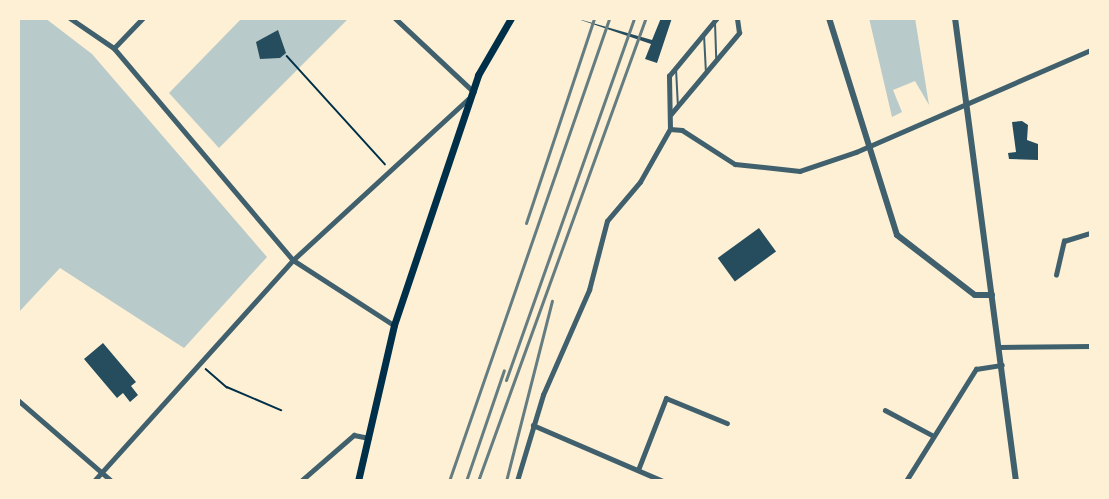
<!DOCTYPE html>
<html>
<head>
<meta charset="utf-8">
<style>
  body { margin:0 }
  #map { position:relative; width:1109px; height:499px; overflow:hidden; background:#fdf0d5; font-family:"Alegreya Sans",sans-serif }
  div>[style] { position:absolute }
  .green>* { inset:0; background:#b9caca }
  .building>* { inset:0; background:#264d5e; transform-origin:0 0 }
  .path>* { height:1.5px; margin:-0.75px; padding:0 0.75px; transform-origin:0.75px; border-radius:0.75px; background:#003049 }
  .service>* { height:2px; margin:-1px; padding:0 1px; transform-origin:1px; border-radius:1px; background:#3f606c }
  .minor>* { height:4.5px; margin:-2.25px; padding:0 2.25px; transform-origin:2.25px; border-radius:2.25px; background:#3f606c }
  .tertiary>* { height:6px; margin:-3px; padding:0 3px; transform-origin:3px; border-radius:3px; background:#3f606c }
  .secondary>* { height:7px; margin:-3.5px; padding:0 3.5px; transform-origin:3.5px; border-radius:3.5px; background:#003049 }
  .rail>* { height:3px; margin:-1.5px; padding:0 1.5px; transform-origin:1.5px; border-radius:1.5px; background:#657d81 }
  span { translate:-50% -50%; white-space:nowrap; text-align:center; line-height:1.15; -webkit-text-stroke:5px #fdf0d5; paint-order:stroke }
  .frame { position:absolute; inset:0; border:20px solid #fdf0d5; pointer-events:none }
</style>
</head>
<body>
<div id="map">
  <div class="green">
    <div style="clip-path:polygon(18px 18px,45px 18px,92px 54px,267px 257px,184px 348px,60px 268px,18px 313px)"></div>
    <div style="clip-path:polygon(242px 18px,347px 20px,219px 148px,169px 93px)"></div>
    <div style="clip-path:polygon(869px 18px,915px 18px,929px 105px,915px 81px,893px 90px,902px 112px,892px 117px)"></div>
  </div>
  <div class="building">
    <div style="clip-path:polygon(575px 18px,652px 40px,661px 18px,672px 18px,657px 63px,645px 59px,651px 44px)"></div>
    <div style="clip-path:polygon(278px 30px,286px 53px,280px 58px,260px 59px,256px 42px)"></div>
    <div style="clip-path:polygon(1022px 121px,1028px 125px,1027px 140px,1038px 144px,1038px 160px,1009px 159px,1008px 153px,1016px 152px,1012px 122px)"></div>
    <div style="left:759px;top:228px;width:29px;height:51px;rotate:54deg"></div>
    <div style="clip-path:polygon(103px 343px,136px 382px,131px 386px,138px 395px,130px 402px,123px 393px,117px 398px,84px 359px)"></div>
  </div>
  <div class="path">
    <div style="left:287px;top:56px;width:146px;rotate:47.8deg"></div>
    <div style="left:206px;top:369px;width:28px;rotate:41deg"></div>
    <div style="left:227px;top:387px;width:59px;rotate:23.1deg"></div>
  </div>
  <div class="service">
    <div style="left:715px;top:23px;width:36px;rotate:88deg"></div>
    <div style="left:704px;top:35px;width:36px;rotate:87deg"></div>
    <div style="left:676px;top:69px;width:36px;rotate:87deg"></div>
  </div>
  <div class="minor">
    <div style="left:70px;top:18px;width:53px;rotate:34.3deg"></div>
    <div style="left:114px;top:48px;width:277px;rotate:49.8deg"></div>
    <div style="left:293px;top:260px;width:120px;rotate:32.8deg"></div>
    <div style="left:395px;top:18px;width:108px;rotate:43.1deg"></div>
    <div style="left:114px;top:48px;width:42px;rotate:-46deg"></div>
    <div style="left:671px;top:114px;width:106px;rotate:-50deg"></div>
    <div style="left:739px;top:33px;width:15px;rotate:-98deg"></div>
    <div style="left:670px;top:129px;width:12px;rotate:5deg"></div>
    <div style="left:682px;top:130px;width:63px;rotate:32.7deg"></div>
    <div style="left:735px;top:164px;width:65px;rotate:6.1deg"></div>
    <div style="left:800px;top:171px;width:59px;rotate:-18.7deg"></div>
    <div style="left:856px;top:152px;width:256px;rotate:-23.5deg"></div>
    <div style="left:1056px;top:275px;width:35px;rotate:-77deg"></div>
    <div style="left:1064px;top:241px;width:28px;rotate:-17deg"></div>
    <div style="left:999px;top:347px;width:92px;rotate:-0.6deg"></div>
    <div style="left:18px;top:400px;width:124px;rotate:40.8deg"></div>
    <div style="left:885px;top:410px;width:53px;rotate:28deg"></div>
    <div style="left:533px;top:425px;width:142px;rotate:23.3deg"></div>
    <div style="left:638px;top:470px;width:77px;rotate:-68.7deg"></div>
    <div style="left:666px;top:398px;width:66px;rotate:22.3deg"></div>
    <div style="left:94px;top:481px;width:297px;rotate:-48deg"></div>
    <div style="left:293px;top:260px;width:238px;rotate:-42.6deg"></div>
    <div style="left:301px;top:481px;width:70px;rotate:-41deg"></div>
    <div style="left:354px;top:435px;width:15px;rotate:11deg"></div>
    <div style="left:517px;top:481px;width:90px;rotate:-73.2deg"></div>
    <div style="left:543px;top:395px;width:115px;rotate:-66.3deg"></div>
    <div style="left:589px;top:290px;width:71px;rotate:-75.4deg"></div>
    <div style="left:607px;top:221px;width:51px;rotate:-49.8deg"></div>
    <div style="left:640px;top:182px;width:61px;rotate:-60.5deg"></div>
    <div style="left:670px;top:129px;width:53px;rotate:-91.1deg"></div>
    <div style="left:669px;top:76px;width:75px;rotate:-50.4deg"></div>
    <div style="left:906px;top:481px;width:132px;rotate:-58deg"></div>
    <div style="left:976px;top:369px;width:26px;rotate:-9deg"></div>
  </div>
  <div class="tertiary">
    <div style="left:829px;top:18px;width:227px;rotate:72.6deg"></div>
    <div style="left:897px;top:235px;width:98px;rotate:37.6deg"></div>
    <div style="left:975px;top:295px;width:17px"></div>
    <div style="left:955px;top:18px;width:467px;rotate:82.5deg"></div>
  </div>
  <div class="secondary">
    <div style="left:358px;top:481px;width:160px;rotate:-77deg"></div>
    <div style="left:394px;top:325px;width:264px;rotate:-71.4deg"></div>
    <div style="left:478px;top:75px;width:66px;rotate:-59.9deg"></div>
  </div>
  <div class="rail">
    <div style="left:526px;top:223px;width:216px;rotate:-71.6deg"></div>
    <div style="left:506px;top:380px;width:384px;rotate:-70.5deg"></div>
    <div style="left:449px;top:481px;width:490px;rotate:-70.9deg"></div>
    <div style="left:466px;top:481px;width:117px;rotate:-71.1deg"></div>
    <div style="left:478px;top:481px;width:493px;rotate:-70.1deg"></div>
    <div style="left:506px;top:481px;width:186px;rotate:-75.7deg"></div>
  </div>
  <div class="frame"></div>
</div>
</body>
</html>
